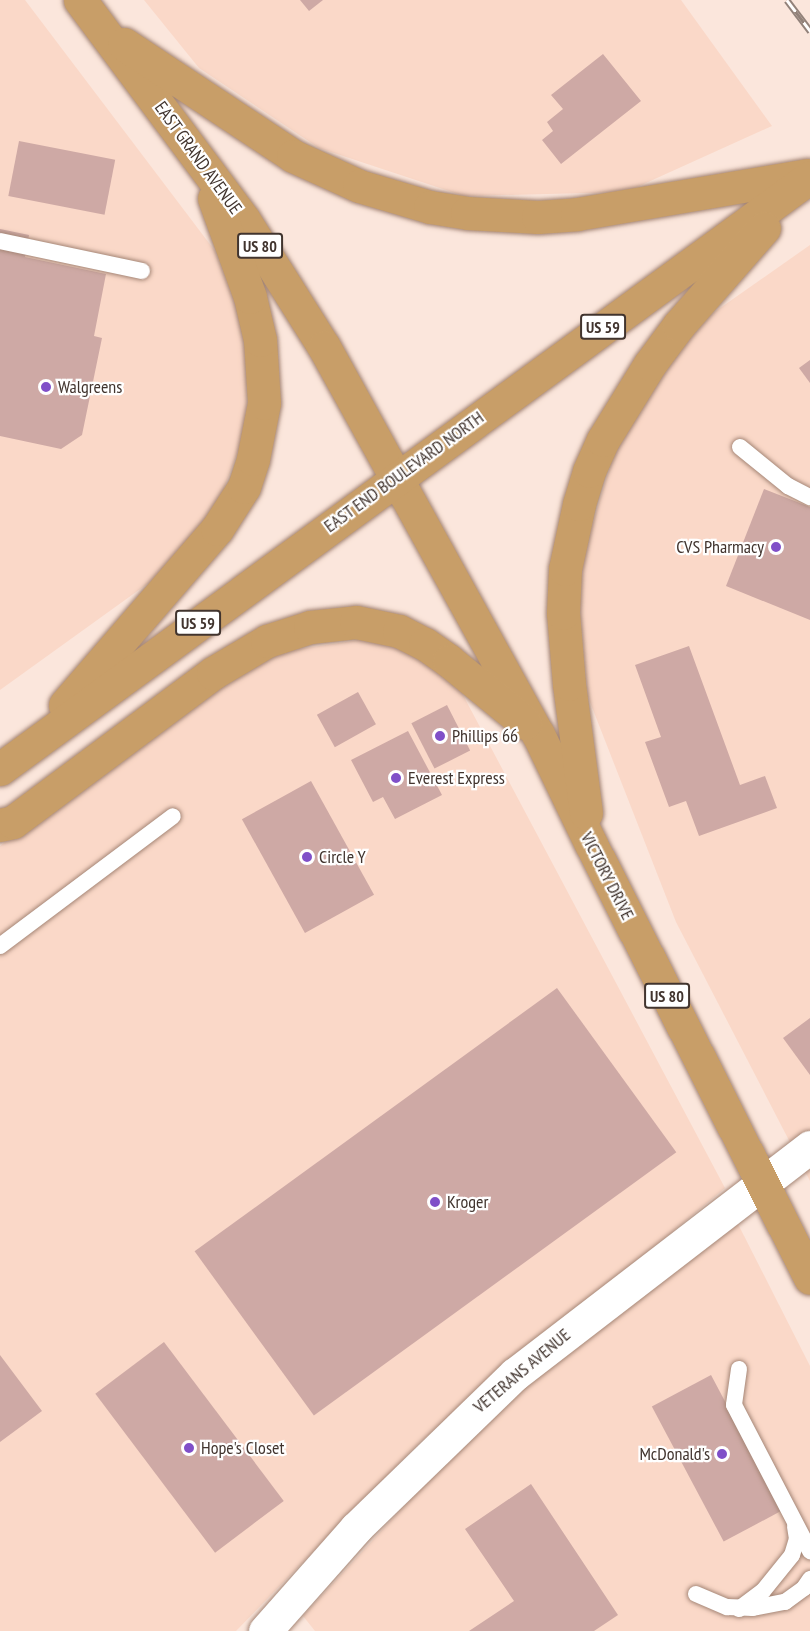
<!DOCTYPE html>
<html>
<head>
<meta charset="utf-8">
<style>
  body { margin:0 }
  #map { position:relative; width:810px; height:1631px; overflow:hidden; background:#fbe6dc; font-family:"PT Sans Narrow",sans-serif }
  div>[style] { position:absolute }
  .built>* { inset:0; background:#fad8c8 }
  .building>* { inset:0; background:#cea9a5; transform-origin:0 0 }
  .roads { filter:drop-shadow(0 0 2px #a58676) drop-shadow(0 0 2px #a58676) }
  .service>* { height:16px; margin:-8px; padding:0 8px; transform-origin:8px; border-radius:8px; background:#fff }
  .minor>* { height:33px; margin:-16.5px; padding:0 16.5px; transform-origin:16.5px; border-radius:16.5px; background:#fff }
  .trunk>* { height:33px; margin:-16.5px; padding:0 16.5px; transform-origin:16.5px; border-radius:16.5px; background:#c89e68 }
  .rail>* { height:7px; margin-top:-3.5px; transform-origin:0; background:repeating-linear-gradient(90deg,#fff 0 14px,#92827a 0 28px); box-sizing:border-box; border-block:2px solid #92827a }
  .dots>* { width:16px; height:16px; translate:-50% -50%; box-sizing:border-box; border:3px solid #fff; border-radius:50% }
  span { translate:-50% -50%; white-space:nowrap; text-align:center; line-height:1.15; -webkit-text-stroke:4.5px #fff; paint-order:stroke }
  .shield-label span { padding:2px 4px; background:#fff; border:2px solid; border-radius:4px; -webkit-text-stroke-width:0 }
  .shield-label { font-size:16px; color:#41342e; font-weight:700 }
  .street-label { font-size:18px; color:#41342e }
  .poi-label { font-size:18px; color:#41342e }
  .left { translate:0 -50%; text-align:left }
  .right { translate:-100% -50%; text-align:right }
</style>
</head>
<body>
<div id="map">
  <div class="built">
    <div style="clip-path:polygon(0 0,25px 0,215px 251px,246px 332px,247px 427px,217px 507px,150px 582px,0 690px)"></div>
    <div style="clip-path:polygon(144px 0,681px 0,772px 126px,626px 192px,464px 196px,319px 148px,199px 68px)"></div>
    <div style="clip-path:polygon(810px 245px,810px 1181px,676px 922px,588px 697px,577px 576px,614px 454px,686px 332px)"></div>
    <div style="clip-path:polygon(386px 636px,455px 680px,725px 1188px,421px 1441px,236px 1631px,0 1631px,0 846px,180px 713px,272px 653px)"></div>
    <div style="clip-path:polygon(737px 1222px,810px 1366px,810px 1631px,315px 1631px,303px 1616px,429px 1479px,532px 1380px)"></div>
  </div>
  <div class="building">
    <div style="clip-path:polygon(300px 0,323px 0,309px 11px)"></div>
    <div style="clip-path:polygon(603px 54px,641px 101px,561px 164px,542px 140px,553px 131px,547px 122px,563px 109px,551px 95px)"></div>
    <div style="left:19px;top:141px;width:98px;height:56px;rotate:11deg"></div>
    <div style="clip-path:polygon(0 229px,29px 235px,25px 257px,106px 274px,94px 336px,102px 338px,82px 435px,61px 449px,0 436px)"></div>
    <div style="clip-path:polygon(810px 360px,810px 383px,799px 368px)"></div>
    <div style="clip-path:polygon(764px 489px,810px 507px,810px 620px,726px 586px)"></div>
    <div style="clip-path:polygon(689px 646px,740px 785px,765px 776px,777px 808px,699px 836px,686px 801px,669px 807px,645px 742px,661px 737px,635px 665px)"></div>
    <div style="left:358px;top:692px;width:37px;height:47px;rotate:61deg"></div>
    <div style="left:447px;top:705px;width:51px;height:40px;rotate:63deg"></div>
    <div style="clip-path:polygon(408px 731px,442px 795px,395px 819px,383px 797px,373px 802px,351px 760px)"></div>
    <div style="left:311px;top:781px;width:130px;height:79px;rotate:61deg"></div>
    <div style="left:557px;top:988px;width:203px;height:448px;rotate:54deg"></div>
    <div style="clip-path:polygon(810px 1018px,810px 1075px,783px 1038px)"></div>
    <div style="left:164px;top:1342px;width:199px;height:86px;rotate:53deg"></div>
    <div style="clip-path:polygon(0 1355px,42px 1411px,0 1442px)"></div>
    <div style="left:711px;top:1375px;width:153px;height:67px;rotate:62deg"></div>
    <div style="clip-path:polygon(531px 1484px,618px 1615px,594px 1631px,469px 1631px,514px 1601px,465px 1529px)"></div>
  </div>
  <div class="roads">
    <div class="service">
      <div style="left:0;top:241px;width:145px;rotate:11.9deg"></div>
      <div style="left:740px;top:447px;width:62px;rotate:39.1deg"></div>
      <div style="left:788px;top:486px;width:25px;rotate:27deg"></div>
      <div style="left:0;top:946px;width:216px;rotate:-36.9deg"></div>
      <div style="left:739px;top:1369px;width:36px;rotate:98deg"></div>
      <div style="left:734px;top:1405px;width:165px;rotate:62.5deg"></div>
      <div style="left:696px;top:1594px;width:34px;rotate:23deg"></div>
      <div style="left:727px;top:1607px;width:26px;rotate:2deg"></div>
      <div style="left:753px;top:1608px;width:33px;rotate:-11deg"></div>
      <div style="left:785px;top:1602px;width:24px;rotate:-36deg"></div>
      <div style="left:804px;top:1588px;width:11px;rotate:-56deg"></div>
      <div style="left:739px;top:1609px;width:30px;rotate:-37deg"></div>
      <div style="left:763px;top:1591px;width:46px;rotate:-51.1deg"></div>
      <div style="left:792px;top:1555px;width:17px;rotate:-73deg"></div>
      <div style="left:797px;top:1539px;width:13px;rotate:-99deg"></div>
    </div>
    <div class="minor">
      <div style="left:265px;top:1631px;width:137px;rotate:-48.5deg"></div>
      <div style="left:356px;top:1528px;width:221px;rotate:-44.1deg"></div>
      <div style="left:515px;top:1374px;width:372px;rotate:-37.6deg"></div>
    </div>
    <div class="trunk">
      <div style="left:80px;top:0;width:274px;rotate:53.3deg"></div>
      <div style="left:244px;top:220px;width:150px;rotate:57.8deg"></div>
      <div style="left:324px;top:347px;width:442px;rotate:61.1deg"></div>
      <div style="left:538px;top:734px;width:122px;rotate:64.3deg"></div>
      <div style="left:591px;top:844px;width:486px;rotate:63.2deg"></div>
      <div style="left:124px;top:44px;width:203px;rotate:33.5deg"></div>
      <div style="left:293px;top:156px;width:72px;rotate:24.4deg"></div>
      <div style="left:359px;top:186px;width:74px;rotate:16.5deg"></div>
      <div style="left:430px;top:207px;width:37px;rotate:9deg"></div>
      <div style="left:467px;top:213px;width:71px;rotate:3.2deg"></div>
      <div style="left:538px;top:217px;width:39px;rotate:-4deg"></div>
      <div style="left:577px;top:214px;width:234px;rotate:-9.6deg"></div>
      <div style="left:65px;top:705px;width:233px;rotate:-49.2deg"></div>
      <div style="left:217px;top:529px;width:50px;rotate:-57.3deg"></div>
      <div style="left:244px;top:487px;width:29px;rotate:-72deg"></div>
      <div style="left:253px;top:459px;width:57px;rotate:-78.9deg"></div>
      <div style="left:264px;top:403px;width:63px;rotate:-93.6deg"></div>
      <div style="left:260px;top:340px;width:44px;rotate:-103.1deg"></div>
      <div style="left:250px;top:297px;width:105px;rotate:-110deg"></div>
      <div style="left:0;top:769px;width:1003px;rotate:-36.16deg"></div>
      <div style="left:586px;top:813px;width:130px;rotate:-97.5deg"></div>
      <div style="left:569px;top:684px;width:71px;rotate:-94.8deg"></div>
      <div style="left:563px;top:613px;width:44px;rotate:-87.4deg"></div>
      <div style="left:565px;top:569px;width:66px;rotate:-77.8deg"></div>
      <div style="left:579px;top:504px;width:34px;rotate:-73deg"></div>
      <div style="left:589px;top:471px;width:34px;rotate:-66deg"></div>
      <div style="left:603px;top:440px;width:89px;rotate:-58.3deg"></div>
      <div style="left:650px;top:364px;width:49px;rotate:-53.4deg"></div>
      <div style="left:679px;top:325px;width:129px;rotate:-48.8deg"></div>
      <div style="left:0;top:825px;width:13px;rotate:-13deg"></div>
      <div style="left:13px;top:822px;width:249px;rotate:-36.7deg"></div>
      <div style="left:213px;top:673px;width:63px;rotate:-30.7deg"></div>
      <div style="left:267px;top:641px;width:45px;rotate:-18deg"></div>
      <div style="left:310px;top:627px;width:46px;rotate:-6.2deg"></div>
      <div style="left:356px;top:622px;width:44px;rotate:11.8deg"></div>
      <div style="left:399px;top:631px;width:29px;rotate:27deg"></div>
      <div style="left:425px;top:644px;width:29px;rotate:35deg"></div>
      <div style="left:449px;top:661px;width:98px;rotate:39.2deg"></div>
    </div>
  </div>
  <div class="rail">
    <div style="left:787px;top:0;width:39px;rotate:53deg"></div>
  </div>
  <div class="dots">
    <div style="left:46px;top:387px;background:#804fc8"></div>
    <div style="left:776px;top:547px;background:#804fc8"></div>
    <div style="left:440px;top:736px;background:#804fc8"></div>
    <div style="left:396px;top:778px;background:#804fc8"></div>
    <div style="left:307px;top:857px;background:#804fc8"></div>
    <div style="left:435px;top:1202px;background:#804fc8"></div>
    <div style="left:189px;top:1448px;background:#804fc8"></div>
    <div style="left:722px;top:1454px;background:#804fc8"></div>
  </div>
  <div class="shield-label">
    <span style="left:260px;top:246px">US 80</span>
    <span style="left:603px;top:327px">US 59</span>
    <span style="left:198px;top:623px">US 59</span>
    <span style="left:667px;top:996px">US 80</span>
  </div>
  <div class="street-label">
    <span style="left:198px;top:158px;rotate:54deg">EAST GRAND AVENUE</span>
    <span style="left:404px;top:472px;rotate:-36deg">EAST END BOULEVARD NORTH</span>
    <span style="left:607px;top:876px;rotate:63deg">VICTORY DRIVE</span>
    <span style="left:522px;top:1371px;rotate:-40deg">VETERANS AVENUE</span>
  </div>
  <div class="poi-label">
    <span class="left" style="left:58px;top:387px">Walgreens</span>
    <span class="right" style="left:764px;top:547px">CVS Pharmacy</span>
    <span class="left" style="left:452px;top:736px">Phillips 66</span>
    <span class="left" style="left:408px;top:778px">Everest Express</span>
    <span class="left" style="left:319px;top:857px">Circle Y</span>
    <span class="left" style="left:447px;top:1202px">Kroger</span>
    <span class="left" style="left:201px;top:1448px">Hope's Closet</span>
    <span class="right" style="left:710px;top:1454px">McDonald's</span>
  </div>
</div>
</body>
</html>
